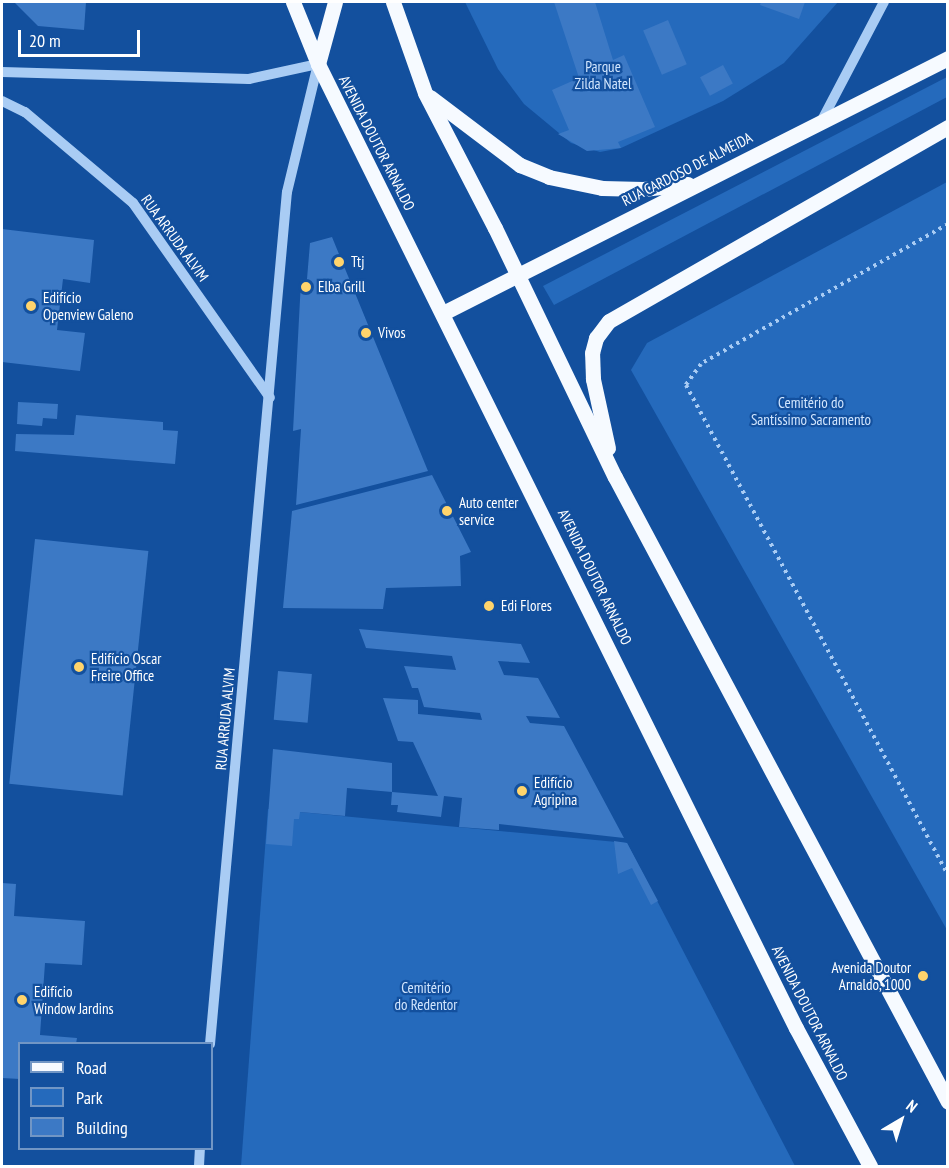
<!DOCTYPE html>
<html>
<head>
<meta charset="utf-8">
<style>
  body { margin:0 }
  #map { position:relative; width:949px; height:1168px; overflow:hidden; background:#13509e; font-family:"PT Sans Narrow",sans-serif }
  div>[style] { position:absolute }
  .green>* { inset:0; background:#256abc }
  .building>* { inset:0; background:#3c79c5; transform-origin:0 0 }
  .path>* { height:4px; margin-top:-2px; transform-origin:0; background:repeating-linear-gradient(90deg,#a9ccf4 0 3px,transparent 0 7.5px) }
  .minor>* { height:10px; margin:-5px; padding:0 5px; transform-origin:5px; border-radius:5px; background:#a9ccf4 }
  .major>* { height:15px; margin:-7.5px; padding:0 7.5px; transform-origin:7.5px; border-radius:7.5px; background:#f6faff }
  .dots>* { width:16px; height:16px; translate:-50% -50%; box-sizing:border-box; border:3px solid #13509e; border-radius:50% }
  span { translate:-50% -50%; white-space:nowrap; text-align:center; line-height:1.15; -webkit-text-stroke:4.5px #13509e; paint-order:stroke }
  .park-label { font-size:15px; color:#d2e6fe }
  .street-label { font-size:15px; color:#fff }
  .poi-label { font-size:15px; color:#fff }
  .left { translate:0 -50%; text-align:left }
  .right { translate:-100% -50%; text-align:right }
  .frame { position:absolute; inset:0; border:3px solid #fff; pointer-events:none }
  .legend { position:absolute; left:18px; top:1042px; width:195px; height:108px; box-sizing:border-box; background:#13509e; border:2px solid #7196c5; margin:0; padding:8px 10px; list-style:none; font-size:18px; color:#fff }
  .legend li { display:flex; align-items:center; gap:12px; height:30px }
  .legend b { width:30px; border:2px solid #7196c5 }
  .north { position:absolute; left:871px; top:1090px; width:60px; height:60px; -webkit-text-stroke:4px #13509e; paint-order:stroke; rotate:38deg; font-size:16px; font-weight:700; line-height:24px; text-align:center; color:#fff }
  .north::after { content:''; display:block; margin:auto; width:21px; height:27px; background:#fff; clip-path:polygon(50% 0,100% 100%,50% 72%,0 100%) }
  .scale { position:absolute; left:18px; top:30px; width:122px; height:27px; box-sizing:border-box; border:3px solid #fff; border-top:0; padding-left:8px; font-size:18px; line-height:21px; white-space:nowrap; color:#fff; -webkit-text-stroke:4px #13509e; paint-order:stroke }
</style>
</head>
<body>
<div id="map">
  <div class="green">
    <div style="clip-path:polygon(465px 2px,838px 2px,784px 63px,723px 101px,621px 148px,600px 152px,571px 143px,524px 104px,498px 69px)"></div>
    <div style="clip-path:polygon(947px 77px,947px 97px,554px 305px,543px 286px)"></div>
    <div style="clip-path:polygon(947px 182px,947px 930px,631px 370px,647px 343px)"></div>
    <div style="clip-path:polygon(268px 809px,627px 843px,795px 1166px,241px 1166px)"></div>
  </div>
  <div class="building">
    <div style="clip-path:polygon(14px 2px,86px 2px,84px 30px,38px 26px)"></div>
    <div style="clip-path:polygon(554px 2px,595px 2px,613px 60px,624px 55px,655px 127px,618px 142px,621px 148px,587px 151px,558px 134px,569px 130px,552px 90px,579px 78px)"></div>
    <div style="clip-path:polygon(761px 2px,805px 2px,799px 19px,760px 5px)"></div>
    <div style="left:668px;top:20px;width:48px;height:27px;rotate:67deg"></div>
    <div style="left:723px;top:65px;width:21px;height:26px;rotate:62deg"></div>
    <div style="clip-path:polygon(2px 229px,94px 240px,90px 283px,63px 279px,57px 330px,85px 333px,80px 371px,2px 362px)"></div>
    <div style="clip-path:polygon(332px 237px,428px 471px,296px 505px,301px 429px,293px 431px,301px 281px,307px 279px,310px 243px)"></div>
    <div style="clip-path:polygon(18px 402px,58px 404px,57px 419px,43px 418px,42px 426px,17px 424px)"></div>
    <div style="clip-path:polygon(76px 415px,163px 422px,163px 430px,178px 431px,175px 464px,15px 451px,16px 434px,74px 435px)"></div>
    <div style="clip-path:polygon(432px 475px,471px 552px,460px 556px,461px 586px,386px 588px,383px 609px,283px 608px,292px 511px)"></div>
    <div style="left:35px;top:539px;width:114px;height:246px;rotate:6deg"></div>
    <div style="clip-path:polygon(359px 629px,521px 644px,530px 663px,498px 661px,504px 675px,538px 678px,560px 718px,526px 716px,530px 723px,564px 726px,624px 838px,499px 824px,499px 830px,459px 827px,462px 798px,444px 796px,441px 817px,397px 812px,398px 805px,391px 805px,392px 792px,347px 788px,345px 816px,300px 812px,299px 819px,294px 819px,292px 846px,266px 844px,273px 749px,392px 763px,392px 792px,438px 796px,413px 742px,398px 741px,383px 698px,418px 700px,418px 714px,482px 720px,480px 713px,424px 707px,418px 688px,412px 688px,404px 666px,456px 670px,452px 656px,366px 648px)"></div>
    <div style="left:278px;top:671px;width:34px;height:49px;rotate:5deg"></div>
    <div style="clip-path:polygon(614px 841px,627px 843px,658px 901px,651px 905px,632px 868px,618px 874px)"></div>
    <div style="clip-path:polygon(2px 883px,16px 884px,14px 916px,85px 921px,82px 965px,45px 963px,40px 1035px,77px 1038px,76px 1044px,20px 1044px,20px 1079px,2px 1078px)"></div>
  </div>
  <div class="path">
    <div style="left:948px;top:224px;width:284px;rotate:150.5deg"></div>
    <div style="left:701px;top:364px;width:26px;rotate:126deg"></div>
    <div style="left:686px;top:385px;width:556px;rotate:61.87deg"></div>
  </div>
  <div class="minor">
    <div style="left:2px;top:72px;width:247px;rotate:1.6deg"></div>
    <div style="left:249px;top:79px;width:71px;rotate:-12.3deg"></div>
    <div style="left:2px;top:101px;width:25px;rotate:26deg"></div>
    <div style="left:25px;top:112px;width:141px;rotate:40.1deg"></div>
    <div style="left:133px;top:203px;width:238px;rotate:54.9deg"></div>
    <div style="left:822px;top:120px;width:133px;rotate:-62.3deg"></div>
    <div style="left:210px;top:1044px;width:855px;rotate:-84.84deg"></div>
    <div style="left:287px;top:192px;width:132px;rotate:-76.4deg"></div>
    <div style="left:199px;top:1166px;width:18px;rotate:-87deg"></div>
  </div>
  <div class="major">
    <div style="left:293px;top:2px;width:67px;rotate:68deg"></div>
    <div style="left:318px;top:64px;width:1076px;rotate:63.63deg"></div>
    <div style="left:796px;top:1028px;width:157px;rotate:61.8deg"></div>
    <div style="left:393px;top:2px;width:96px;rotate:70.6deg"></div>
    <div style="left:425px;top:93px;width:152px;rotate:62.6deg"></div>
    <div style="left:495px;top:228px;width:276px;rotate:64.3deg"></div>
    <div style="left:615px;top:477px;width:708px;rotate:61.95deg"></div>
    <div style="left:318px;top:64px;width:64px;rotate:-74.7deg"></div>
    <div style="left:430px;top:97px;width:113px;rotate:37.1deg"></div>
    <div style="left:520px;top:165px;width:31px;rotate:22deg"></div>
    <div style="left:549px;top:177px;width:54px;rotate:11.7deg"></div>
    <div style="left:602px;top:188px;width:41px;rotate:1.4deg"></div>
    <div style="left:643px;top:189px;width:45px;rotate:-6.3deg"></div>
    <div style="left:443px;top:313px;width:566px;rotate:-26.79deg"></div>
    <div style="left:608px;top:448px;width:71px;rotate:-102.3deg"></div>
    <div style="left:593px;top:379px;width:26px;rotate:-92deg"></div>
    <div style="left:592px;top:353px;width:16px;rotate:-75deg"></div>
    <div style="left:596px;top:338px;width:21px;rotate:-53deg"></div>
    <div style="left:609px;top:321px;width:391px;rotate:-29.8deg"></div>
  </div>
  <div class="dots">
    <div style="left:339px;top:262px;background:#ffd46c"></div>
    <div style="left:306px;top:287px;background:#ffd46c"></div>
    <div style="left:31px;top:306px;background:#ffd46c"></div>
    <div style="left:366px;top:333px;background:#ffd46c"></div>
    <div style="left:447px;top:511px;background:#ffd46c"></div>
    <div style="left:489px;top:606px;background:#ffd46c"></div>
    <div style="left:79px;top:667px;background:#ffd46c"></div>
    <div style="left:522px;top:791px;background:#ffd46c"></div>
    <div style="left:923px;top:976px;background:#ffd46c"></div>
    <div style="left:22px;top:1000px;background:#ffd46c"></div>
  </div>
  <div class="park-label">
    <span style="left:603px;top:75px">Parque<br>Zilda Natel</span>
    <span style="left:811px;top:411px">Cemitério do<br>Santíssimo Sacramento</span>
    <span style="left:426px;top:996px">Cemitério<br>do Redentor</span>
  </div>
  <div class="street-label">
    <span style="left:377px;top:143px;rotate:63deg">AVENIDA DOUTOR ARNALDO</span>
    <span style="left:687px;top:169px;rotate:-27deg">RUA CARDOSO DE ALMEIDA</span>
    <span style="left:175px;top:238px;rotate:54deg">RUA ARRUDA ALVIM</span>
    <span style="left:595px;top:577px;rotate:64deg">AVENIDA DOUTOR ARNALDO</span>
    <span style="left:225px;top:719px;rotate:-85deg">RUA ARRUDA ALVIM</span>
    <span style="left:810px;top:1013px;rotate:63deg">AVENIDA DOUTOR ARNALDO</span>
  </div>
  <div class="poi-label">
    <span class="left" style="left:351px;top:262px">Ttj</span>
    <span class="left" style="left:318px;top:287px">Elba Grill</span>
    <span class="left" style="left:43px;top:306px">Edifício<br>Openview Galeno</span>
    <span class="left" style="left:378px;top:333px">Vivos</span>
    <span class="left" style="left:459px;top:511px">Auto center<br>service</span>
    <span class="left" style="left:501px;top:606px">Edi Flores</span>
    <span class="left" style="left:91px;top:667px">Edifício Oscar<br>Freire Office</span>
    <span class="left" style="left:534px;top:791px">Edifício<br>Agripina</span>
    <span class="right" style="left:911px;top:976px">Avenida Doutor<br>Arnaldo, 1000</span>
    <span class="left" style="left:34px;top:1000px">Edifício<br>Window Jardins</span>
  </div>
  <div class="frame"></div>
  <ul class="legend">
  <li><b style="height:8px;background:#f6faff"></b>Road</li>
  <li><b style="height:16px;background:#256abc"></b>Park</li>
  <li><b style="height:16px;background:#3c79c5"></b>Building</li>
  </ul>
  <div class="north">N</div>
  <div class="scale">20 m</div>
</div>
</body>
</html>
